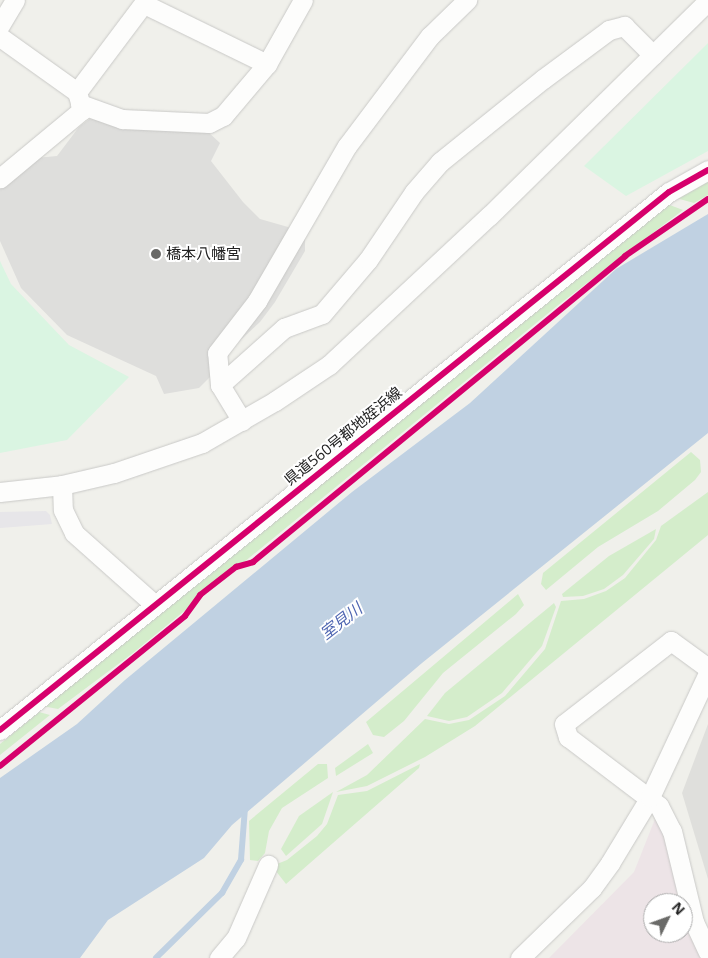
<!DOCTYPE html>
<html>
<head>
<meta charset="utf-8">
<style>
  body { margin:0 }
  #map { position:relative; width:708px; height:958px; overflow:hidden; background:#f0f0eb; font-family:"Open Sans","Noto Sans JP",sans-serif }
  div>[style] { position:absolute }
  .residential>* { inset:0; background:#dfdfdc }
  .industrial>* { inset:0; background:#ede4e7 }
  .religious>* { inset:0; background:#dededc }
  .grass>* { inset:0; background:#d4edcb }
  .park>* { inset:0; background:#daf5e2 }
  .plaza>* { inset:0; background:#e7e6e9 }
  .water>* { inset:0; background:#c0d1e2 }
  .stream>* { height:5.5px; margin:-2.75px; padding:0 2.75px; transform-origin:2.75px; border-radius:2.75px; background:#c0d1e2 }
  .roads { filter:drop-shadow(0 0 1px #c9c9c7) drop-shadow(0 0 1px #c9c9c7) }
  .minor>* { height:19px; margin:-9.5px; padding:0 9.5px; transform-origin:9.5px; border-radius:9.5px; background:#fdfdfc }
  .cycleway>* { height:6px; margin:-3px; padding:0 3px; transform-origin:3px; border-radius:3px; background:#d6006c }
  .dots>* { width:14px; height:14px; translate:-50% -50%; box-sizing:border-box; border:2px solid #fff; border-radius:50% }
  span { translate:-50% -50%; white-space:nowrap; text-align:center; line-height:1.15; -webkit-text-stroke:4px #fff; paint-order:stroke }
  .poi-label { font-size:15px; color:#222 }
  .left { translate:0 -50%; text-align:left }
  .street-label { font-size:15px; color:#222 }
  .water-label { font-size:16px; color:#4e65b1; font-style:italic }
  .north { position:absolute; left:643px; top:893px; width:50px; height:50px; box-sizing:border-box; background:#fff; border:1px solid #a7a7a7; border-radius:50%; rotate:48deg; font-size:14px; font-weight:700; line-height:20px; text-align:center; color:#222 }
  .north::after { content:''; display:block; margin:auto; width:18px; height:22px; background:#6a6a68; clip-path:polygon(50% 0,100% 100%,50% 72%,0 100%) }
</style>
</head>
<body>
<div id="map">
  <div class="residential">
    <div style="clip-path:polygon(708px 724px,708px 879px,682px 793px)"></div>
  </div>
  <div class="industrial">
    <div style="clip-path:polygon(655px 819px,666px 836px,680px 903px,653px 903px,653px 933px,683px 933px,683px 912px,702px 958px,549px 958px,634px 872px)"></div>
  </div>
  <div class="religious">
    <div style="clip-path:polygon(96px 114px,206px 130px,220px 143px,211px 161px,243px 202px,260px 219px,288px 227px,305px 239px,305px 251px,275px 302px,260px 322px,232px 348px,226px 361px,199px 388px,164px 394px,156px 376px,67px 335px,21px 288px,0 241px,0 189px,9px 173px,25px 159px,57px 156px,79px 127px)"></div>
  </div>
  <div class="grass">
    <div style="clip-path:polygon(708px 180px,708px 195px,694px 203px,676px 198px)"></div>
    <div style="clip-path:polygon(667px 204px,683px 210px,557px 306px,133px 653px,58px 709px,42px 706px)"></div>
    <div style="clip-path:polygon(691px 452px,700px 460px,701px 472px,695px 480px,658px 511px,598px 547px,546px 590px,541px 584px,543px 573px)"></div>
    <div style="clip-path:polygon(708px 492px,708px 535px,475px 726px,425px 757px,367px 786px,336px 792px,367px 775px,425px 719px,449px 724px,469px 720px,505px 696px,545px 649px,561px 601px,584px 599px,606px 591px,625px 578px,656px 540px,661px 526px)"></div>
    <div style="clip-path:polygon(656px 529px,654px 539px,623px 575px,604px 589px,583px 596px,563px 597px,562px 594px,609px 556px)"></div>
    <div style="clip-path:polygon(518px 594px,524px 605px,516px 614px,443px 673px,404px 721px,384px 737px,373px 735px,366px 722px)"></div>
    <div style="clip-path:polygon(554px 603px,556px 607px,542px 646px,502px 693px,467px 717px,449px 721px,427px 716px,445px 693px)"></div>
    <div style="clip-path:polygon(39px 712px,50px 715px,0 755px,0 744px)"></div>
    <div style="clip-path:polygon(368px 744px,373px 753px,336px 776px,335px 768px)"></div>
    <div style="clip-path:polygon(318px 764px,327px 764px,328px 778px,282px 808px,269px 831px,265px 853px,258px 861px,250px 860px,249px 821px)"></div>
    <div style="clip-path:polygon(420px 764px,419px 768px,286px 884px,272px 866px,287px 860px,317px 836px,327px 824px,338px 795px,367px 791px)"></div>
    <div style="clip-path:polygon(333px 792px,322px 824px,286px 856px,281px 849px,299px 816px)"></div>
  </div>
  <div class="park">
    <div style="clip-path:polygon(708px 43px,708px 151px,626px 196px,584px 166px)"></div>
    <div style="clip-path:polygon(0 261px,11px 284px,69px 345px,129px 377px,67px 440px,0 453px)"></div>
  </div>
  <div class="plaza">
    <div style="clip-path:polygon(46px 511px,50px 515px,52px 524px,0 528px,0 512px)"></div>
  </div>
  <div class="water">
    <div style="clip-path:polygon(708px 214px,708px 433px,422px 663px,232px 825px,204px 858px,108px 920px,80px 958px,0 958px,0 778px,77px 724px,125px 680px,352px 492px,470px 403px,616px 269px)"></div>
  </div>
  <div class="stream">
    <div style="left:156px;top:958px;width:93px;rotate:-44.6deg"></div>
    <div style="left:222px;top:893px;width:38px;rotate:-60deg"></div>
    <div style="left:241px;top:860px;width:52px;rotate:-85.6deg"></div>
  </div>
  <div class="roads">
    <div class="minor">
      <div style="left:144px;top:4px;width:137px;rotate:26deg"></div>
      <div style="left:0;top:25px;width:29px;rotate:-59deg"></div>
      <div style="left:0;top:37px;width:95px;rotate:35.5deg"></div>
      <div style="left:77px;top:92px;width:19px;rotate:74deg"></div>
      <div style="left:82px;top:110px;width:107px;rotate:140.3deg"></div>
      <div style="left:77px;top:92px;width:115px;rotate:-53.1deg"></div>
      <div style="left:80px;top:104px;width:45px;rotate:19.7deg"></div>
      <div style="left:122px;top:119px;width:87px;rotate:2.6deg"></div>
      <div style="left:209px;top:123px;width:16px;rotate:-27deg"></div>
      <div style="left:223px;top:116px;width:68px;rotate:-49.8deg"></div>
      <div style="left:267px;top:64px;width:73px;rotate:-60.6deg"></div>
      <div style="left:220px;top:385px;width:86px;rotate:-41.7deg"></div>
      <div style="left:284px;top:328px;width:40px;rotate:-20.2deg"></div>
      <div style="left:322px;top:314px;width:71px;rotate:-49.6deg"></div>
      <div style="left:368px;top:260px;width:82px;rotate:-55.9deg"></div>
      <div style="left:414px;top:192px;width:40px;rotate:-49deg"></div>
      <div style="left:440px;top:162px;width:132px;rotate:-38.9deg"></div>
      <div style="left:543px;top:79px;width:82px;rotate:-36.6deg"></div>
      <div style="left:609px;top:30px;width:16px;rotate:-15deg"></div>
      <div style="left:624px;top:26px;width:41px;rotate:45deg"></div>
      <div style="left:242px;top:421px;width:42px;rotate:-121.4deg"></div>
      <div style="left:220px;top:385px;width:32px;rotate:-95deg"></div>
      <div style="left:217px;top:353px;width:66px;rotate:-52.4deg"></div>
      <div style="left:257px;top:301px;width:179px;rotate:-59.9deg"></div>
      <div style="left:347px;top:146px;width:138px;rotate:-53deg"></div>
      <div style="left:430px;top:36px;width:52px;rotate:-44.2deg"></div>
      <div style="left:62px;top:485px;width:25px;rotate:88deg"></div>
      <div style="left:63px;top:510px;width:25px;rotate:64deg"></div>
      <div style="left:74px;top:533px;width:107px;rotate:41.6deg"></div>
      <div style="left:0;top:492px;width:62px;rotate:-6.4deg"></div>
      <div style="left:62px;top:485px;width:53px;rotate:-13deg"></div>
      <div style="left:114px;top:473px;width:93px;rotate:-18.8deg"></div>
      <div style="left:202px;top:443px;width:84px;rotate:-29.9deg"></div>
      <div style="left:275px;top:401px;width:65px;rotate:-33.7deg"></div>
      <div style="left:329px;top:365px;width:219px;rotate:-43deg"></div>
      <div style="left:489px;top:216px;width:307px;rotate:-44.5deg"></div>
      <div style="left:708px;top:668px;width:46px;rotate:-143.9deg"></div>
      <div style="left:671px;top:641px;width:135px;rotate:142.2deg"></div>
      <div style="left:564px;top:724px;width:14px;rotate:73deg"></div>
      <div style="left:568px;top:737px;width:114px;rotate:37.2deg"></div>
      <div style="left:659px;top:806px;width:28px;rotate:63deg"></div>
      <div style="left:672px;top:831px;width:94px;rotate:76.4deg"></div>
      <div style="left:694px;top:922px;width:33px;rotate:65deg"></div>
      <div style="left:0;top:730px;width:858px;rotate:-38.81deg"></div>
      <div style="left:669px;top:192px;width:45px;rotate:-29.4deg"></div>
      <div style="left:219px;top:958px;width:26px;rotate:-50deg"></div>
      <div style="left:236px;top:938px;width:80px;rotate:-66.3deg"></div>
      <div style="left:520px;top:958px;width:100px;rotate:-44.2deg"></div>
      <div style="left:592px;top:888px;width:31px;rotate:-54deg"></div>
      <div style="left:610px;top:863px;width:77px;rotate:-58.8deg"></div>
      <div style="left:650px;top:797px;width:137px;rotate:-64.9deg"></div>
    </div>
  </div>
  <div class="cycleway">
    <div style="left:0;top:730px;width:858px;rotate:-38.81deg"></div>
    <div style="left:669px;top:192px;width:45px;rotate:-29.4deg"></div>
    <div style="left:0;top:766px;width:238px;rotate:-39deg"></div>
    <div style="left:185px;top:616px;width:26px;rotate:-54deg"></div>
    <div style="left:200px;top:595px;width:46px;rotate:-37.9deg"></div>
    <div style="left:236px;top:567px;width:18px;rotate:-16deg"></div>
    <div style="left:253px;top:562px;width:482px;rotate:-39.4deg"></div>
    <div style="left:625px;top:256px;width:101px;rotate:-34.5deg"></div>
  </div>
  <div class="dots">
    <div style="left:156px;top:254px;background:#6a6a68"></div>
  </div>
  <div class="poi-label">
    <span class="left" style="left:166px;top:254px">橋本八幡宮</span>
  </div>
  <div class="street-label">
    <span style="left:343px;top:436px;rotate:-39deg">県道560号都地姪浜線</span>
  </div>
  <div class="water-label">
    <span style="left:341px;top:621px;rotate:-38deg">室見川</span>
  </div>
  <div class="north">N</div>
</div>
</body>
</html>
